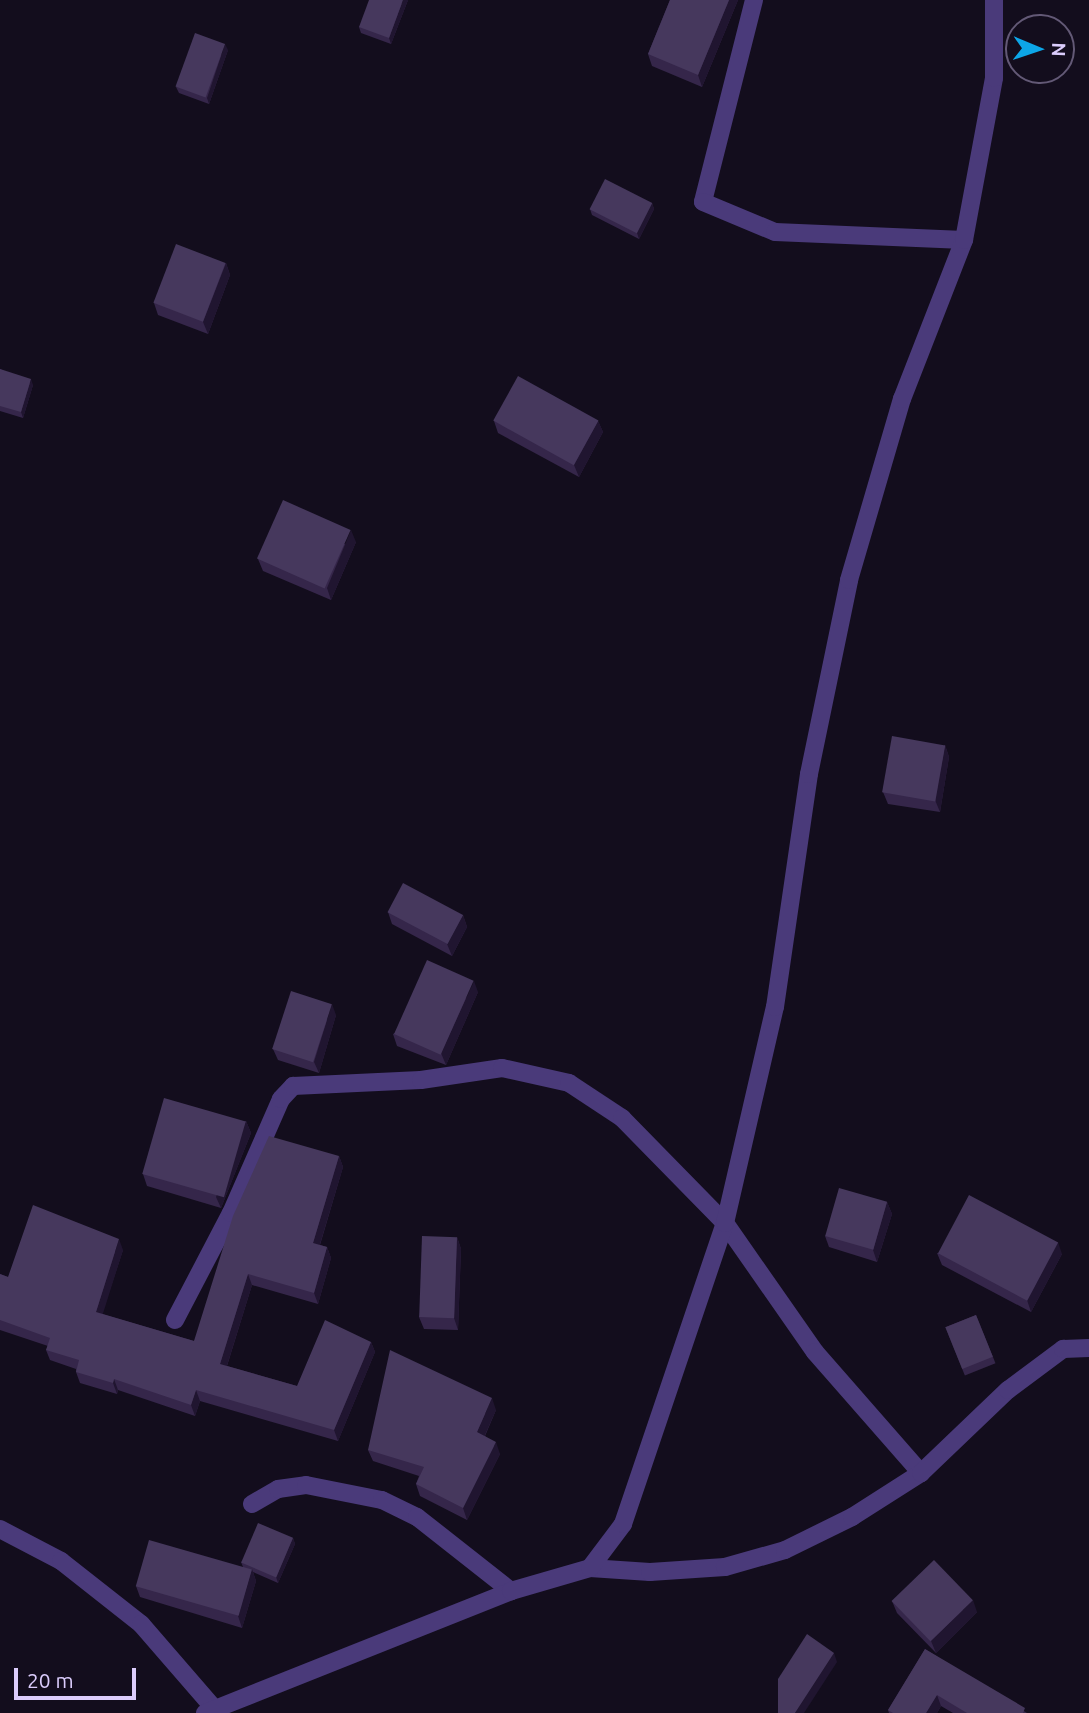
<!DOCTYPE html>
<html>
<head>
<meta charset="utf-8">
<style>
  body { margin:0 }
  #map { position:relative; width:1089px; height:1713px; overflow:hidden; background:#130d1d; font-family:Ubuntu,sans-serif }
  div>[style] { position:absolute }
  .service>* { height:18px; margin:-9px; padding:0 9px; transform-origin:9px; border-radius:9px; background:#4a3a7a }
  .minor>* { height:18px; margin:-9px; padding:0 9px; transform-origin:9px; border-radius:9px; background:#4a3a7a }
  .wall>* { inset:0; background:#35264a; transform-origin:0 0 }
  .shaded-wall>* { inset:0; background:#201530 }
  .building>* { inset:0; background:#46385d; transform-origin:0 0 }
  span { translate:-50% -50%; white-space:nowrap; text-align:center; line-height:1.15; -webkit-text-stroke:7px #130d1d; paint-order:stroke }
  .north { position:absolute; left:1005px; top:14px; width:70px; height:70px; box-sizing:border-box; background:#130d1d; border:2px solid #635976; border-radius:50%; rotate:92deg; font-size:19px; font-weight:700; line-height:28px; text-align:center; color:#dbccfc }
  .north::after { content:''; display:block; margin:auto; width:24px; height:32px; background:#0da6e7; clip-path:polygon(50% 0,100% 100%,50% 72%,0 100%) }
  .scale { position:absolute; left:14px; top:1668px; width:122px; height:32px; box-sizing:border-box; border:4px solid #dbccfc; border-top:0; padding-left:9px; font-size:21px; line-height:24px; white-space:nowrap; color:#dbccfc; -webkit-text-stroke:5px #130d1d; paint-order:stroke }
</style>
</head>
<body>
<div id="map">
  <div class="service">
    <div style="left:754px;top:0;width:208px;rotate:104.2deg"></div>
    <div style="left:703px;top:202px;width:78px;rotate:22.6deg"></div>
    <div style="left:775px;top:232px;width:189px;rotate:2.4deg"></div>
  </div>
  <div class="minor">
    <div style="left:175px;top:1320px;width:121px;rotate:-62.4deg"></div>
    <div style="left:231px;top:1213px;width:124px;rotate:-66.3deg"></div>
    <div style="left:281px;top:1099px;width:18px;rotate:-47deg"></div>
    <div style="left:293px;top:1086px;width:128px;rotate:-2.7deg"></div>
    <div style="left:421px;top:1080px;width:82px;rotate:-8.4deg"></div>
    <div style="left:502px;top:1068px;width:69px;rotate:12.6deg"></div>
    <div style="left:569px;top:1083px;width:64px;rotate:33.4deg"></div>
    <div style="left:622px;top:1118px;width:147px;rotate:45.6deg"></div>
    <div style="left:725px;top:1223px;width:157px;rotate:55.1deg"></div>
    <div style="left:815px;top:1352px;width:161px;rotate:48.8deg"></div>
    <div style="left:252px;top:1504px;width:30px;rotate:-30deg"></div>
    <div style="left:278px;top:1489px;width:28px;rotate:-8deg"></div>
    <div style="left:306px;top:1485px;width:77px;rotate:11.2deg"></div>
    <div style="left:382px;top:1500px;width:39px;rotate:26deg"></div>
    <div style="left:417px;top:1517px;width:120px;rotate:38.2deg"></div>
    <div style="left:0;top:1529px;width:69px;rotate:27.7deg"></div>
    <div style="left:61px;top:1561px;width:102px;rotate:38.2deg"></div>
    <div style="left:141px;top:1624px;width:110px;rotate:49.1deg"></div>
    <div style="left:590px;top:1568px;width:60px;rotate:3.8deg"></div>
    <div style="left:650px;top:1572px;width:75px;rotate:-3.8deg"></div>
    <div style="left:725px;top:1567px;width:62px;rotate:-15.8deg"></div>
    <div style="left:785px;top:1550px;width:75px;rotate:-26.2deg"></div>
    <div style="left:852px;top:1517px;width:82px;rotate:-32.5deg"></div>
    <div style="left:921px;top:1473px;width:120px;rotate:-43.7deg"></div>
    <div style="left:1008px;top:1390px;width:69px;rotate:-36.7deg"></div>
    <div style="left:1063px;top:1349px;width:26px;rotate:-2deg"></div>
    <div style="left:205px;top:1713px;width:329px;rotate:-21.7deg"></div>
    <div style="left:511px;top:1591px;width:82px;rotate:-16.2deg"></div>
    <div style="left:590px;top:1568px;width:55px;rotate:-53.1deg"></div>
    <div style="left:623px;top:1524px;width:318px;rotate:-71.3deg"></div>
    <div style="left:725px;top:1223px;width:222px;rotate:-77deg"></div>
    <div style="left:775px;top:1007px;width:235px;rotate:-81.7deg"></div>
    <div style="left:809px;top:774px;width:198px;rotate:-78.3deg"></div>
    <div style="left:849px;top:580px;width:189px;rotate:-73.7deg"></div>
    <div style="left:902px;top:399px;width:171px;rotate:-68.7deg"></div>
    <div style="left:964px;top:240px;width:165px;rotate:-79.5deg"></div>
    <div style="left:994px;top:78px;width:78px;rotate:-90deg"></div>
  </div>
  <div class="wall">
    <div style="clip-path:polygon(408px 0,391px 44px,361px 33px,359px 27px)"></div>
    <div style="clip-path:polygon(670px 0,738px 0,702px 87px,652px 66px,648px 54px)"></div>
    <div style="clip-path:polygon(228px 50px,209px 104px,179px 93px,176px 87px)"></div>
    <div style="clip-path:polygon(652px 203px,654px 209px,639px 239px,592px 215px,590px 209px)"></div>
    <div style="clip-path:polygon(226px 263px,230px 275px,208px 334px,158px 315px,154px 303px)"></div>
    <div style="clip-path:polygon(0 369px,33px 385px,23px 418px,0 411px)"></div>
    <div style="clip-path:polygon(494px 421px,598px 421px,603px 432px,579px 477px,498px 433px)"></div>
    <div style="clip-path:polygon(356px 542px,331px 600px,263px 571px,258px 559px)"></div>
    <div style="clip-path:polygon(945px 745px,949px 757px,940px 812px,888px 804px,883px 792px)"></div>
    <div style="clip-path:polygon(388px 912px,463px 915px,467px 927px,452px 956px,392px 924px)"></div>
    <div style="clip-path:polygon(478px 992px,446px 1065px,397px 1046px,393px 1034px)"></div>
    <div style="clip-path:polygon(336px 1015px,319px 1073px,278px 1060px,273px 1049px)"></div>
    <div style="clip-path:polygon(246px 1121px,251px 1133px,221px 1208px,147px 1186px,143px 1174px)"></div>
    <div style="clip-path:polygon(339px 1156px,343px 1167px,320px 1245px,327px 1247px,331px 1258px,318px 1304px,252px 1285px,227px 1366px,297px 1386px,371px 1342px,375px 1352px,338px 1441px,200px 1401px,195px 1416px,118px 1390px,117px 1394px,80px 1383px,76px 1372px,76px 1369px,50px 1360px,46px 1350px,48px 1346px,0 1330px,0 1274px,8px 1277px,123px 1250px,102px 1314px,194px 1341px)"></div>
    <div style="clip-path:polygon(887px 1202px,892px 1214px,877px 1262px,829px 1247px,825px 1236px)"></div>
    <div style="clip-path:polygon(457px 1237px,461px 1249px,458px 1330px,424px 1329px,419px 1317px)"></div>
    <div style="clip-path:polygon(937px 1253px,1062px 1254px,1031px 1312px,942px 1265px)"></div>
    <div style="left:976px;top:1315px;width:52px;height:33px;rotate:68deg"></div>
    <div style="clip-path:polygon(496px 1410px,485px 1436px,500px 1454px,467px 1520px,420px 1496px,416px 1484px,419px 1476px,373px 1461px,368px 1450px)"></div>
    <div style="clip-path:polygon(293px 1538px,295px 1544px,278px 1583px,253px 1572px,256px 1581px,242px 1628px,140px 1597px,136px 1586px,243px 1567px,241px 1562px)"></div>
    <div style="clip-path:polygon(892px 1601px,977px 1612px,936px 1653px,897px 1613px)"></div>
    <div style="clip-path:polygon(925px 1649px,1027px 1713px,953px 1713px,941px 1706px,937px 1713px,889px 1713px,888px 1710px)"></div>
  </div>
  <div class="shaded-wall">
    <div style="clip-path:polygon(403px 0,408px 0,391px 44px,389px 38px)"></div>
    <div style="clip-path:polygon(729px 0,738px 0,702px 87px,698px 75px)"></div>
    <div style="clip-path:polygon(225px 44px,228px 50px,209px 104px,207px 98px)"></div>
    <div style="clip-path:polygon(652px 203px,654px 209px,639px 239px,637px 233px)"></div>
    <div style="clip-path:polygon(226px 263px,230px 275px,208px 334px,203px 322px)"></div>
    <div style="clip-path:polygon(31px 379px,33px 385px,23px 418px,21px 412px)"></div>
    <div style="clip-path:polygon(598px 421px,603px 432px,579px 477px,574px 465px)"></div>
    <div style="clip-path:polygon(351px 530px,356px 542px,331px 600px,327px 588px)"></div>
    <div style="clip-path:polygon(945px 745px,949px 757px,940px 812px,935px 800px)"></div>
    <div style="clip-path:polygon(463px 915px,467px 927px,452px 956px,447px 944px)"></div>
    <div style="clip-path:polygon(474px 981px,478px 992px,446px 1065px,441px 1053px)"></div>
    <div style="clip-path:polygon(332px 1004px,336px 1015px,319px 1073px,314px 1062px)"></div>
    <div style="clip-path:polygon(246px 1121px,251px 1133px,221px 1208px,216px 1197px)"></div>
    <div style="clip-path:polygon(339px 1156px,343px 1167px,317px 1254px,313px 1243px)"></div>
    <div style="clip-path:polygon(887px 1202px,892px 1214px,877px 1262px,873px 1250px)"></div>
    <div style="clip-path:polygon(457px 1237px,461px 1249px,458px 1330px,454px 1318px)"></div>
    <div style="clip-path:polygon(119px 1239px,123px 1250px,100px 1323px,96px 1312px)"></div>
    <div style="clip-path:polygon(1058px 1242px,1062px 1254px,1031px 1312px,1027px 1300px)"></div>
    <div style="clip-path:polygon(327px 1247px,331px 1258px,318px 1304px,314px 1293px)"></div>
    <div style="clip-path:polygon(248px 1274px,252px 1285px,224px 1375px,220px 1364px)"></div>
    <div style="clip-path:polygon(371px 1342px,375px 1352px,338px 1441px,334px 1430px)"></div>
    <div style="clip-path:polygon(114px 1379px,118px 1390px,117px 1394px,113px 1383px)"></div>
    <div style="clip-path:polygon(196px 1390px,200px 1401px,195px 1416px,191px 1405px)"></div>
    <div style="clip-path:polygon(492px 1398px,496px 1410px,481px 1444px,477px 1432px)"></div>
    <div style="clip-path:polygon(496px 1442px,500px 1454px,467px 1520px,463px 1508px)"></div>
    <div style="clip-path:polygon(293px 1538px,295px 1544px,278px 1583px,276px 1577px)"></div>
    <div style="clip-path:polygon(252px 1569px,256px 1581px,242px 1628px,238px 1616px)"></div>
    <div style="clip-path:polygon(973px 1600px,977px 1612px,936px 1653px,931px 1641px)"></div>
    <div style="clip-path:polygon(834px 1653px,837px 1662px,804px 1713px,795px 1713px)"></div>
    <div style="clip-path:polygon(937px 1695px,941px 1706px,937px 1713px,926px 1713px)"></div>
  </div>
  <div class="building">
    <div style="clip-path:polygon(369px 0,403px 0,389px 38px,359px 27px)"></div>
    <div style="clip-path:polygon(670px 0,729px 0,698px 75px,648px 54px)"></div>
    <div style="left:195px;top:33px;width:32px;height:57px;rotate:20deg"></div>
    <div style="left:605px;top:179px;width:53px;height:34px;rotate:27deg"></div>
    <div style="left:176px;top:244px;width:53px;height:63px;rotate:21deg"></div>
    <div style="clip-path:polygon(0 369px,31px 379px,21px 412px,0 406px)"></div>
    <div style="left:518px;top:376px;width:92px;height:51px;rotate:29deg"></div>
    <div style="left:283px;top:500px;width:74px;height:64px;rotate:24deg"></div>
    <div style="left:892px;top:736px;width:54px;height:57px;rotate:10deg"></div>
    <div style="left:403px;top:883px;width:68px;height:33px;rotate:28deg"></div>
    <div style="left:427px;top:960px;width:51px;height:81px;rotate:24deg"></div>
    <div style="left:291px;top:991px;width:43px;height:61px;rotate:18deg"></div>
    <div style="left:164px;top:1098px;width:85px;height:79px;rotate:16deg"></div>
    <div style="clip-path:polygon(269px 1136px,339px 1156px,313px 1243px,327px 1247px,314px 1293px,248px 1274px,220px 1364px,297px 1386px,325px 1320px,371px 1342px,334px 1430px,196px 1390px,191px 1405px,114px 1379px,113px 1383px,76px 1372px,79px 1360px,46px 1350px,50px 1338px,0 1320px,0 1274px,8px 1277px,33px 1205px,119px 1239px,96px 1312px,194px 1341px,233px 1216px)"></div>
    <div style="left:839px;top:1188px;width:50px;height:50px;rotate:16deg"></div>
    <div style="left:969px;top:1195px;width:101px;height:66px;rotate:28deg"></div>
    <div style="left:422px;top:1236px;width:35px;height:81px;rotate:2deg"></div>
    <div style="left:976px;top:1315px;width:45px;height:33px;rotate:68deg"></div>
    <div style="clip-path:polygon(390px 1350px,492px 1398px,477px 1432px,496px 1442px,463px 1508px,416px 1484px,424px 1467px,368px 1450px)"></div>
    <div style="left:258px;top:1523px;width:38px;height:43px;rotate:23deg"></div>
    <div style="left:149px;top:1540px;width:107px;height:48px;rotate:16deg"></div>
    <div style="left:934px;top:1560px;width:56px;height:59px;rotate:46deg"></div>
    <div style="clip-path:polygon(807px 1634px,834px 1653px,795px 1713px,778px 1713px,778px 1679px)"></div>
    <div style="clip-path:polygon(925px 1649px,1025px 1708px,1023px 1713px,967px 1713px,937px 1695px,926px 1713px,893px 1713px,888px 1710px)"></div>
  </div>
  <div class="north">N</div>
  <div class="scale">20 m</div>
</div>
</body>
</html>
